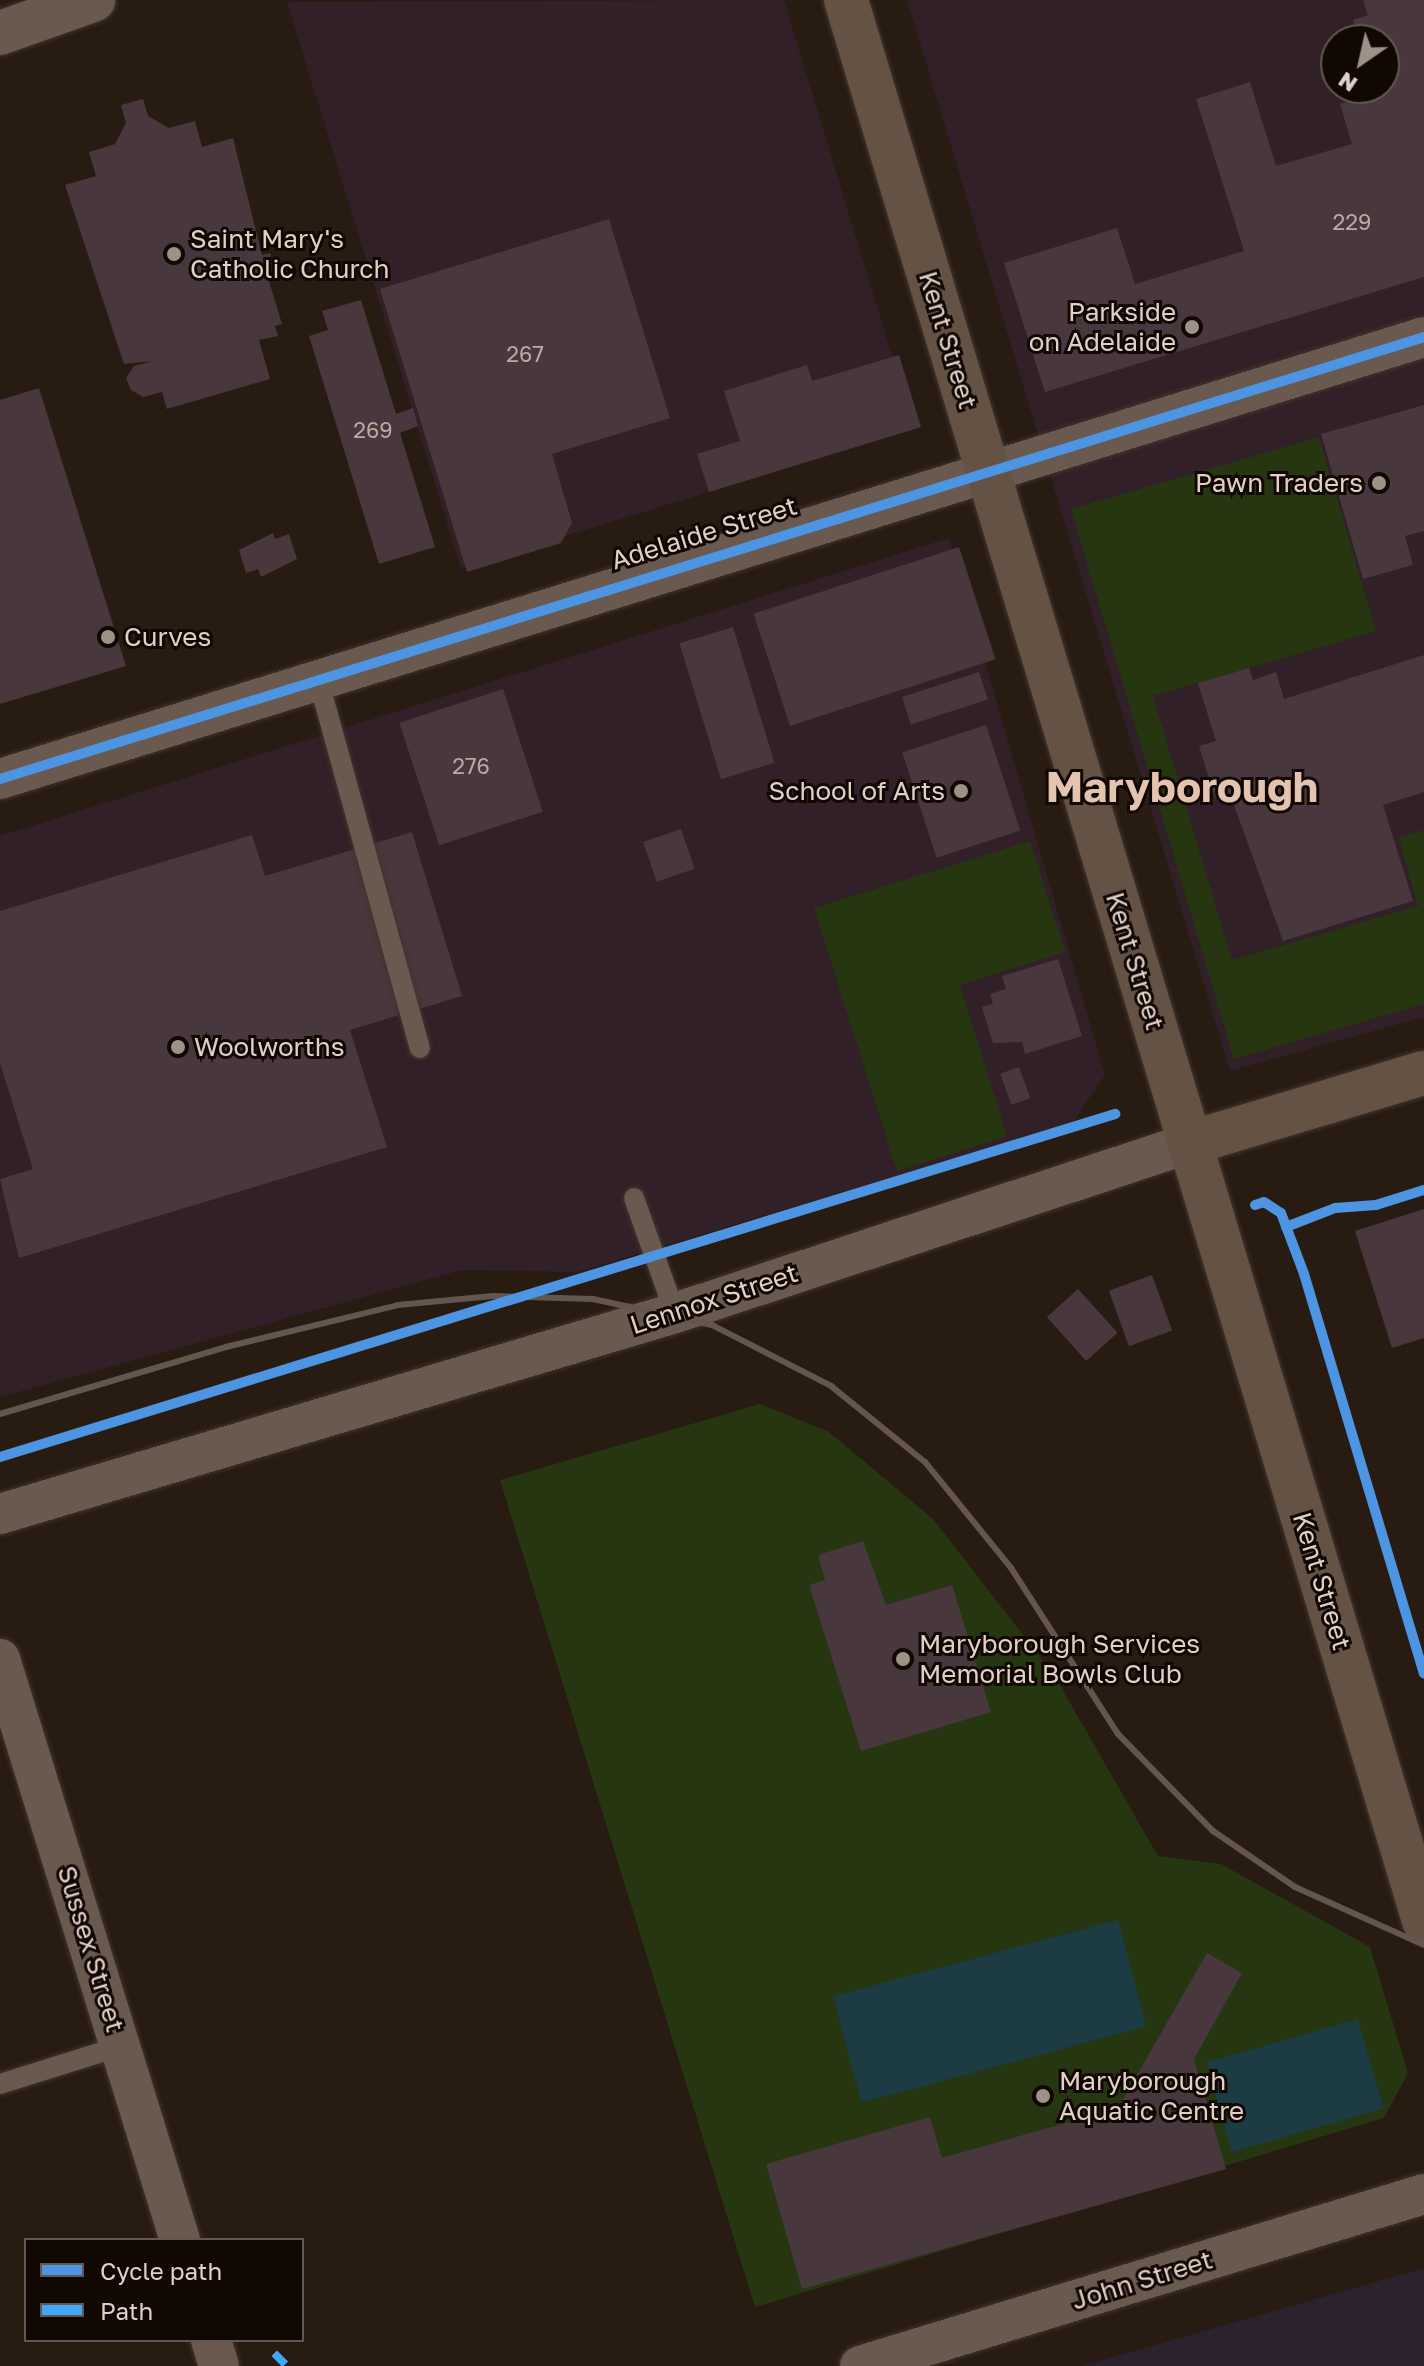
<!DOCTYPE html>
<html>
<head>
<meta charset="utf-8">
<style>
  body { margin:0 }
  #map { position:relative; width:1424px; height:2366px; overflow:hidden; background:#281b12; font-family:"Golos Text",sans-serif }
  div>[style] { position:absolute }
  .commercial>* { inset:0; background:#312027 }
  .education>* { inset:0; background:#2b222e }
  .green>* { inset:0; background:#253611 }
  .water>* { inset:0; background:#1c3b43; transform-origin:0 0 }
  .building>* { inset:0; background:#48373c; transform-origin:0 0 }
  .roads { filter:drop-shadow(0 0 2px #40352d) drop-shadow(0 0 2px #40352d) }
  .service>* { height:20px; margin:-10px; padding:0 10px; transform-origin:10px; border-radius:10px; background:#69594e }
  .minor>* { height:40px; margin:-20px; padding:0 20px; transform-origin:20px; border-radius:20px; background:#69594e }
  .tertiary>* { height:44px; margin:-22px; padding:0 22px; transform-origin:22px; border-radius:22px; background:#69594e }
  .secondary>* { height:44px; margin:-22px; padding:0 22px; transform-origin:22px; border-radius:22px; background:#645245 }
  .rail>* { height:6px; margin:-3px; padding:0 3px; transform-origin:3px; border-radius:3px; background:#64564e }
  .quiet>* { height:8px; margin-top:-4px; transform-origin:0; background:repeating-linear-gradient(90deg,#3fa9f5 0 16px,transparent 0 24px) }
  .cycleway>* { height:10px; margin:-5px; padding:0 5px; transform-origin:5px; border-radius:5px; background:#4d94e3 }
  .dots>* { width:22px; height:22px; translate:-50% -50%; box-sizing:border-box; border:4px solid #110703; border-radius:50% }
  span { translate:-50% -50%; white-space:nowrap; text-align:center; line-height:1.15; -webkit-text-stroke:6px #110703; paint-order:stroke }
  .number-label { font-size:22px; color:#baaaa4 }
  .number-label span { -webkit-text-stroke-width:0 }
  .poi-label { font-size:26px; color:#e0d0c7 }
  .left { translate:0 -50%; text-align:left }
  .right { translate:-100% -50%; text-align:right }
  .street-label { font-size:26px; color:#e0d0c7 }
  .town-label { font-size:42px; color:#e3c4b1; font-weight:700 }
  .legend { position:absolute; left:24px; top:2238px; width:280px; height:104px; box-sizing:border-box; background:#110703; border:2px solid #645751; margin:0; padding:10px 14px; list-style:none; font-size:24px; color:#e0d0c7 }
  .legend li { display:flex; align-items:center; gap:16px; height:40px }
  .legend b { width:40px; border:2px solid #645751 }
  .north { position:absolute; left:1320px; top:24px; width:80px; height:80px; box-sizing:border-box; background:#110703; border:2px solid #645751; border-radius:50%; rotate:214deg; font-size:22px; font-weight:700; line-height:32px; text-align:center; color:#e0d0c7 }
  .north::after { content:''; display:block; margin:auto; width:28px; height:36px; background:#a09188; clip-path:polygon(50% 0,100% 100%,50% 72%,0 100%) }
</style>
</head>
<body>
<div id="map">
  <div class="commercial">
    <div style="clip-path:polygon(784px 0,892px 356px,899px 355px,921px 427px,461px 568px,287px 2px)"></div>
    <div style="clip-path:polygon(evenodd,907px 0,1424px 0,1424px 1017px,1230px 1071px,907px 0,1336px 40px,1384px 40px,1384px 88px,1336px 88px,1336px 40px)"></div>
    <div style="clip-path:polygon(949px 538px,1105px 1075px,1073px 1122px,578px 1272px,462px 1270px,0 1397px,0 836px)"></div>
  </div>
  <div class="education">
    <div style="clip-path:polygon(1424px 2268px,1424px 2366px,1082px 2366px)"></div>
  </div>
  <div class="green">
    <div style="clip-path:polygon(1319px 437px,1376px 631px,1153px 696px,1232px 960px,1418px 906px,1399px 838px,1424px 830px,1424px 1004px,1234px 1059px,1071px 509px)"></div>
    <div style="clip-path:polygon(1030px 841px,1065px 952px,960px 985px,1007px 1136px,897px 1171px,814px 908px)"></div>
    <div style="clip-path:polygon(760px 1404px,829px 1432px,933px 1519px,1054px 1675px,1158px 1856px,1221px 1864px,1370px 1947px,1408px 2073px,1384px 2118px,755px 2307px,500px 1480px)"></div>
  </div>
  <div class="water">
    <div style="left:1118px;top:1920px;width:110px;height:295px;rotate:75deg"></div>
    <div style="left:1358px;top:2019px;width:93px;height:158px;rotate:74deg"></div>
  </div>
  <div class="building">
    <div style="clip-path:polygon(1363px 0,1424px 0,1424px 277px,1045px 392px,1004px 263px,1117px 228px,1135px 284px,1244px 251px,1196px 99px,1250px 82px,1276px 166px,1352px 144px,1340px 104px,1384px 88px,1384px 40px,1360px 40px,1353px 20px,1368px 15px)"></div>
    <div style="clip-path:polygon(143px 99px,148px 116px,169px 128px,195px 121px,202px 147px,233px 138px,262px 255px,270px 253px,276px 275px,268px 278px,282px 324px,275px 326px,278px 336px,259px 340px,270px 379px,167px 409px,162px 392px,143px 397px,131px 390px,126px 378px,134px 366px,153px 361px,124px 364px,65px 185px,96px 176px,89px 152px,115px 144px,126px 123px,121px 105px)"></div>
    <div style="clip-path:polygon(609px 219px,670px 418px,552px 454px,572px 523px,561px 543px,467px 572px,380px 289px)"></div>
    <div style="clip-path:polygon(361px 300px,396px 414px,413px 408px,418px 426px,400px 433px,435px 547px,379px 564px,309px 336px,328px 330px,322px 311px)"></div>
    <div style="clip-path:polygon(899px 355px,921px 427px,709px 492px,697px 454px,740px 441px,724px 391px,807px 365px,812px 381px)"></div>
    <div style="clip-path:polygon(39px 388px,126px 666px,0 704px,0 400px)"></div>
    <div style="clip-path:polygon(1424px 405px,1424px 531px,1405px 536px,1413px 565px,1363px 579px,1321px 434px)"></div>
    <div style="clip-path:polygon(273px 533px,275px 539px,289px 534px,297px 559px,261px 577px,258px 569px,246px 573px,239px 550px)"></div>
    <div style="left:959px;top:547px;width:118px;height:216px;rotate:72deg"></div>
    <div style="left:733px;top:627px;width:142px;height:56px;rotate:73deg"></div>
    <div style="clip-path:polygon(1424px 655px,1424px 792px,1383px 805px,1413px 901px,1283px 941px,1230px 794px,1215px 798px,1199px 746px,1216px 741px,1198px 683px,1249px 668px,1253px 680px,1276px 672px,1284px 699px)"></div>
    <div style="left:979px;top:672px;width:29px;height:81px;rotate:72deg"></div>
    <div style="left:503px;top:689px;width:129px;height:109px;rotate:72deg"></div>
    <div style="left:986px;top:725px;width:111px;height:88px;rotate:72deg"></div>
    <div style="left:681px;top:829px;width:42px;height:40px;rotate:71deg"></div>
    <div style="clip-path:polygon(412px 832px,462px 996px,350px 1030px,387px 1147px,19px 1258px,0 1179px,33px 1169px,0 1063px,0 911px,252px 835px,265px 876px)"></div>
    <div style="clip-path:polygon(1058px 959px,1082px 1036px,1025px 1054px,1022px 1042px,993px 1043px,982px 1007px,993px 1004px,990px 994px,1006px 989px,1002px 976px)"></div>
    <div style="left:1019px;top:1067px;width:33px;height:20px;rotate:70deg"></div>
    <div style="clip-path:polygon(1424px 1209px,1424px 1338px,1392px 1348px,1355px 1231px)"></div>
    <div style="left:1152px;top:1275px;width:59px;height:46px;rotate:70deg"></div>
    <div style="left:1078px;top:1289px;width:59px;height:42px;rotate:48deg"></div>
    <div style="clip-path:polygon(863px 1541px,886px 1605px,952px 1585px,991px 1712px,861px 1751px,809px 1585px,825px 1580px,818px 1555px)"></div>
    <div style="clip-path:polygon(1207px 1953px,1242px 1973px,1194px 2059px,1226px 2169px,802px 2289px,766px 2164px,930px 2117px,942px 2158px,1118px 2108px)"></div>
  </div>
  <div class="roads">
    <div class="service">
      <div style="left:317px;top:675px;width:387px;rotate:74.6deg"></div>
      <div style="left:634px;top:1198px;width:122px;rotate:70.4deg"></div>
      <div style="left:0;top:2084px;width:127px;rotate:-17.4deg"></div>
    </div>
    <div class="minor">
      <div style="left:0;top:779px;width:1491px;rotate:-17.24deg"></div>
      <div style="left:0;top:1514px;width:704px;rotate:-16.58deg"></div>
      <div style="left:675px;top:1313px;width:542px;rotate:-18.27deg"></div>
      <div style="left:0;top:1659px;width:608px;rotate:72.79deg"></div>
      <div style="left:211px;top:2340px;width:27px;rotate:73deg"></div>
      <div style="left:860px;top:2366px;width:590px;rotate:-16.96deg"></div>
    </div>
    <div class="tertiary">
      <div style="left:0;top:33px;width:99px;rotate:-19.5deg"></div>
    </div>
    <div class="secondary">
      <div style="left:846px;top:0;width:2006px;rotate:73.25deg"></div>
      <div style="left:1190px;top:1143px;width:244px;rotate:-16.7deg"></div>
    </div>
  </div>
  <div class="rail">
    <div style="left:0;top:1414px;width:236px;rotate:-16.5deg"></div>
    <div style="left:226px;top:1347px;width:177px;rotate:-13.7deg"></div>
    <div style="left:398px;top:1305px;width:95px;rotate:-5.4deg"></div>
    <div style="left:493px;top:1296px;width:100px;rotate:1.7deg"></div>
    <div style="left:593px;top:1299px;width:122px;rotate:12.3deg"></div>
    <div style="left:712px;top:1325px;width:134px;rotate:27.1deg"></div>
    <div style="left:831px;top:1386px;width:121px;rotate:39deg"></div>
    <div style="left:925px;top:1462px;width:136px;rotate:50.9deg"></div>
    <div style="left:1011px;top:1568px;width:197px;rotate:57.2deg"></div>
    <div style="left:1118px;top:1734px;width:136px;rotate:45.6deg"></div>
    <div style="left:1213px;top:1831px;width:99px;rotate:34.3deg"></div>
    <div style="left:1295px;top:1887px;width:141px;rotate:24.2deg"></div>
  </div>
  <div class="quiet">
    <div style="left:274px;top:2353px;width:18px;rotate:45deg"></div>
  </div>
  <div class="cycleway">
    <div style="left:0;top:779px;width:1491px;rotate:-17.24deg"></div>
    <div style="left:1255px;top:1205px;width:9px;rotate:-18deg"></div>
    <div style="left:1264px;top:1202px;width:20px;rotate:33deg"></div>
    <div style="left:1281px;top:1213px;width:65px;rotate:69.3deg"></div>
    <div style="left:1304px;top:1274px;width:417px;rotate:73.3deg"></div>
    <div style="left:1286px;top:1227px;width:53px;rotate:-21.2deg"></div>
    <div style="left:1335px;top:1208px;width:41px;rotate:-4.2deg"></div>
    <div style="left:1376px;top:1205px;width:50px;rotate:-17.4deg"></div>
    <div style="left:0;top:1457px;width:1167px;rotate:-17.1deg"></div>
  </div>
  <div class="dots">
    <div style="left:174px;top:254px;background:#a09188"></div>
    <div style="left:1192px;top:327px;background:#a09188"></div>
    <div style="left:1379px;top:483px;background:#a09188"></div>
    <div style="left:108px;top:637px;background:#a09188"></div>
    <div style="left:961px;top:791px;background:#a09188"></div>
    <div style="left:178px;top:1047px;background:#a09188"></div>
    <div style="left:903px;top:1659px;background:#a09188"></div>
    <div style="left:1043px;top:2096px;background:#a09188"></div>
  </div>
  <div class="number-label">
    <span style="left:1352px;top:222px">229</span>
    <span style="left:525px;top:354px">267</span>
    <span style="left:373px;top:430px">269</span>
    <span style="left:471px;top:766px">276</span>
  </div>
  <div class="poi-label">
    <span class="left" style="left:190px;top:254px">Saint Mary's<br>Catholic Church</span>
    <span class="right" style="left:1176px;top:327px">Parkside<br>on Adelaide</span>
    <span class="right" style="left:1363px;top:483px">Pawn Traders</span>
    <span class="left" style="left:124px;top:637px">Curves</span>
    <span class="right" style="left:945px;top:791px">School of Arts</span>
    <span class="left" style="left:194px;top:1047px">Woolworths</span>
    <span class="left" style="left:919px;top:1659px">Maryborough Services<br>Memorial Bowls Club</span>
    <span class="left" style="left:1059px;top:2096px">Maryborough<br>Aquatic Centre</span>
  </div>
  <div class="street-label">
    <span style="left:948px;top:340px;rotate:73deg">Kent Street</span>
    <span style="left:704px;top:533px;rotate:-17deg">Adelaide Street</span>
    <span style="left:1135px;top:961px;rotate:73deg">Kent Street</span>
    <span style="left:714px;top:1299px;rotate:-18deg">Lennox Street</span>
    <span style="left:1322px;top:1581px;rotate:73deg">Kent Street</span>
    <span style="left:91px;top:1949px;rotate:73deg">Sussex Street</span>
    <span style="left:1142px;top:2280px;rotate:-17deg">John Street</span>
  </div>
  <div class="town-label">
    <span style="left:1182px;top:786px">Maryborough</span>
  </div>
  <ul class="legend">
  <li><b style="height:10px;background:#4d94e3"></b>Cycle path</li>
  <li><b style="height:10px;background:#3fa9f5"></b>Path</li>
  </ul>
  <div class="north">N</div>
</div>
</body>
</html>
